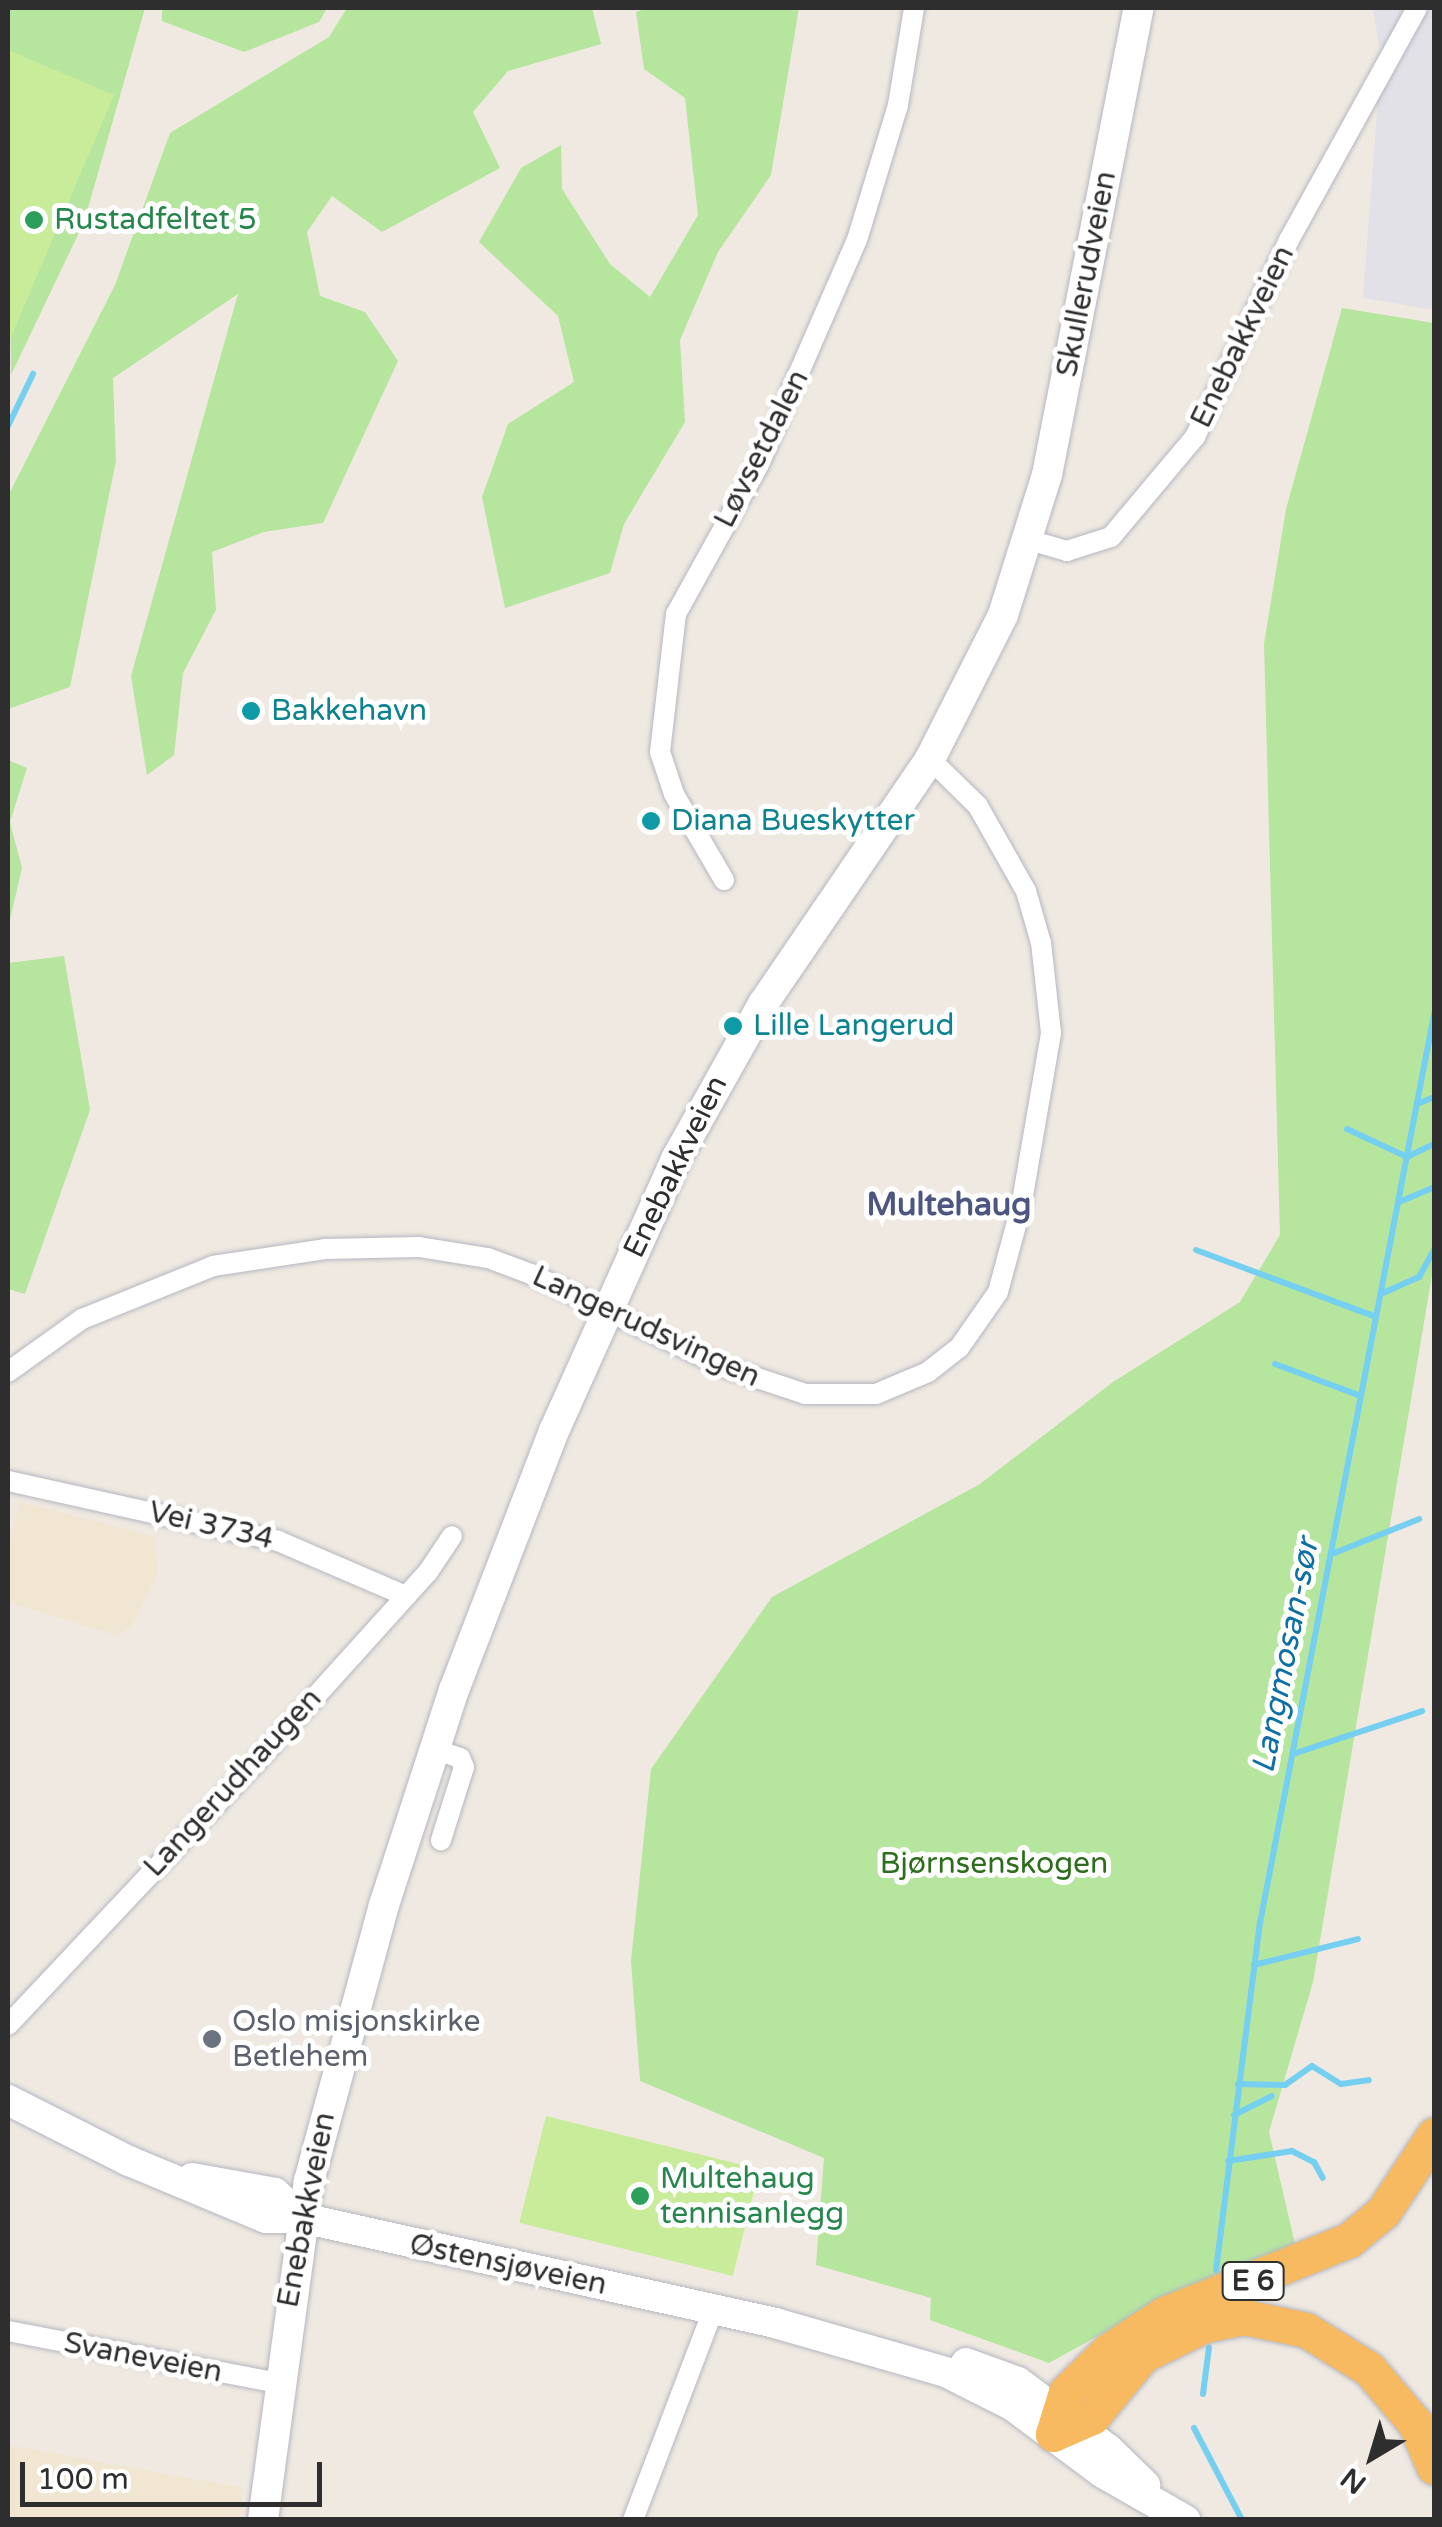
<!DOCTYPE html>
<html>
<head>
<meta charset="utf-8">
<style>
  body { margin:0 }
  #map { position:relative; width:1442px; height:2527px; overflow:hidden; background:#efe9e1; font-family:"Varela Round",sans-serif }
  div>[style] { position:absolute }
  .industrial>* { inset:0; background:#e3e1e8 }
  .education>* { inset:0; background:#f0e6d1 }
  .green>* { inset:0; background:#b6e59e }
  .pitch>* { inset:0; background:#c9ec9a; transform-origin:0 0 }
  .stream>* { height:6px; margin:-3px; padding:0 3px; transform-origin:3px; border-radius:3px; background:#75cff0 }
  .roads { filter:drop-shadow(0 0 2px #b4b7c1) drop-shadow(0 0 2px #b4b7c1) }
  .minor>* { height:20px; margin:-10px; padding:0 10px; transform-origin:10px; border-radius:10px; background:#fff }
  .secondary>* { height:30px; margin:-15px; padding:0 15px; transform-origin:15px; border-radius:15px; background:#fff }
  .trunk>* { height:35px; margin:-17.5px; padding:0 17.5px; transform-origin:17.5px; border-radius:17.5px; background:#f8ba60 }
  .dots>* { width:28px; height:28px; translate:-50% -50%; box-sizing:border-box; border:5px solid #fff; border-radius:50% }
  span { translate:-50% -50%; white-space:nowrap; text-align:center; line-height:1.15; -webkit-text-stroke:10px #fff; paint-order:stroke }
  .shield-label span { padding:2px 8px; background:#fff; border:2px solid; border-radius:8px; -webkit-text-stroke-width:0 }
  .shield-label { font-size:28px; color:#2e2e2e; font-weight:700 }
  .leisure-label { font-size:30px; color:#27864d }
  .left { translate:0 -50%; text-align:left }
  .street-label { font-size:30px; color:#2e2e2e }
  .culture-label { font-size:30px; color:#0d838f }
  .park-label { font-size:30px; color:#2c6e1b }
  .worship-label { font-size:30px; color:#5b616d }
  .neighbourhood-label { font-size:32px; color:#4d5680; font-weight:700 }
  .water-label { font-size:32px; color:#0d6fa3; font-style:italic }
  .frame { position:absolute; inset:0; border:10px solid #2e2e2e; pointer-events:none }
  .north { position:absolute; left:1322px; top:2407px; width:100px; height:100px; -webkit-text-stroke:8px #fff; paint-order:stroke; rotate:218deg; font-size:28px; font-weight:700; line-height:40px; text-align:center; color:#2e2e2e }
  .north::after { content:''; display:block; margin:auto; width:35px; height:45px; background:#2e2e2e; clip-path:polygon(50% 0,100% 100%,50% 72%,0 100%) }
  .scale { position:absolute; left:20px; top:2462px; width:302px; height:45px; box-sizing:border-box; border:5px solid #2e2e2e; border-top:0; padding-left:12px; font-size:30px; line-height:35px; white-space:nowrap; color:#2e2e2e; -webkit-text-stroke:8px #fff; paint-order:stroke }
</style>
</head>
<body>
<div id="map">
  <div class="industrial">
    <div style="clip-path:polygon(1373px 8px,1434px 8px,1434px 310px,1363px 298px,1381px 58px)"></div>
  </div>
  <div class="education">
    <div style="clip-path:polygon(20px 1502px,156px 1537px,157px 1575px,133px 1624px,118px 1636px,8px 1602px,8px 1550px)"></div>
    <div style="clip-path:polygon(8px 2445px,243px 2488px,240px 2519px,8px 2519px)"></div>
  </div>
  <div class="green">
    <div style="clip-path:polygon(8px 8px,145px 8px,84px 222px,11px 375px)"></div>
    <div style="clip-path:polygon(162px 8px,327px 8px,319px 22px,244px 52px,162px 21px)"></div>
    <div style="clip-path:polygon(347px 8px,592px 8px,601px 44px,508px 71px,473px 112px,500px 168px,382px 232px,332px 196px,307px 232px,320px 296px,365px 312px,398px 361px,323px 523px,264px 532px,212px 552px,216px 610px,183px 673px,174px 755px,147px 775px,131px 676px,238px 294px,113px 378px,116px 461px,70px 687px,8px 709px,8px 496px,115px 285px,170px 133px,329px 37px)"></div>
    <div style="clip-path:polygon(648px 8px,799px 8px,771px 175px,718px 252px,680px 340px,685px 422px,624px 524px,610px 573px,505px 608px,482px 497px,508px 424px,574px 382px,558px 316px,479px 242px,521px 168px,561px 145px,562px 189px,610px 264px,650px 297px,698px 215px,685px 98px,644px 69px,636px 12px)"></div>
    <div style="clip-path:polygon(1342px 308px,1434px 323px,1434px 1263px,1313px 1982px,1269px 2132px,1295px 2244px,1181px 2290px,1049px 2363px,930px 2320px,931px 2298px,816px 2265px,824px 2158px,640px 2081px,631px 1961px,651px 1769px,772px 1597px,980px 1484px,1113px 1382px,1240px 1302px,1280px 1235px,1264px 644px,1286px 509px)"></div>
    <div style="clip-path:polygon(8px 760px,27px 768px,10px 822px,22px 868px,8px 928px)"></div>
    <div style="clip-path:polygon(64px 956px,90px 1110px,25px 1294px,8px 1289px,8px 963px)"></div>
  </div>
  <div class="pitch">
    <div style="clip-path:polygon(8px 50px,114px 95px,8px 344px)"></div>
    <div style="left:546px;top:2116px;width:220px;height:110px;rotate:14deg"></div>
  </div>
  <div class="stream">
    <div style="left:8px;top:426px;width:58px;rotate:-64.3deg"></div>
    <div style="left:1417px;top:1104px;width:18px;rotate:-22deg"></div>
    <div style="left:1347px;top:1129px;width:66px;rotate:25deg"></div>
    <div style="left:1407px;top:1157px;width:30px;rotate:-26deg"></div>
    <div style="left:1399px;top:1202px;width:38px;rotate:-23deg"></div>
    <div style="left:1196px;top:1250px;width:192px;rotate:20.4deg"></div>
    <div style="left:1381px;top:1294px;width:42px;rotate:-24.1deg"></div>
    <div style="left:1419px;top:1277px;width:31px;rotate:-61deg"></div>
    <div style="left:1275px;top:1364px;width:92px;rotate:20.4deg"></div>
    <div style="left:1332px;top:1554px;width:94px;rotate:-21.9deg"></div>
    <div style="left:1293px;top:1754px;width:136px;rotate:-18.4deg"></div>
    <div style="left:1254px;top:1965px;width:107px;rotate:-14deg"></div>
    <div style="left:1238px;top:2084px;width:47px;rotate:1.2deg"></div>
    <div style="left:1285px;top:2085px;width:33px;rotate:-35deg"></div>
    <div style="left:1312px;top:2066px;width:34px;rotate:32deg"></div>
    <div style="left:1341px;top:2084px;width:28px;rotate:-8deg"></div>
    <div style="left:1234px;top:2115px;width:42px;rotate:-26.6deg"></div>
    <div style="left:1228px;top:2161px;width:65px;rotate:-8.9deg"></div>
    <div style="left:1292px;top:2151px;width:25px;rotate:27deg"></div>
    <div style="left:1314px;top:2162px;width:18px;rotate:61deg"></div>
    <div style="left:1216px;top:2270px;width:350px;rotate:-82.8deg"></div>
    <div style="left:1260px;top:1923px;width:926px;rotate:-79.16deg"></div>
    <div style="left:1203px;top:2394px;width:47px;rotate:-82.7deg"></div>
    <div style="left:1194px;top:2428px;width:104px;rotate:62.4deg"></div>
  </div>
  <div class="roads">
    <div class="minor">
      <div style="left:1029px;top:540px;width:40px;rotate:16deg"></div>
      <div style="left:1067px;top:551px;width:46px;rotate:-17.7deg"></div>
      <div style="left:1111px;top:537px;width:131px;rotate:-50deg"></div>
      <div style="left:1195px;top:437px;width:218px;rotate:-64.5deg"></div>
      <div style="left:1289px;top:240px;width:265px;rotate:-61.1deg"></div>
      <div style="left:724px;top:880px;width:99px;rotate:-120.2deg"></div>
      <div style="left:674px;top:794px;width:44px;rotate:-108.4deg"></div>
      <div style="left:660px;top:752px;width:139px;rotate:-83.4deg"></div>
      <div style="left:676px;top:614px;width:171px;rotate:-61deg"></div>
      <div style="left:759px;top:464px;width:244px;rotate:-66.4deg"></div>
      <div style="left:857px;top:240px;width:141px;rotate:-73.1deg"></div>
      <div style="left:898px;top:105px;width:98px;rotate:-80.6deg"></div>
      <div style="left:8px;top:1372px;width:91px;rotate:-35.6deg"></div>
      <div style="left:82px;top:1319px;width:141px;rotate:-22deg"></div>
      <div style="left:213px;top:1266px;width:113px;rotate:-8.6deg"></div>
      <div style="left:325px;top:1249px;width:94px;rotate:-1.2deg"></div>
      <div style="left:419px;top:1247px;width:70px;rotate:9.1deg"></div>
      <div style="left:488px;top:1258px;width:46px;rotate:20.4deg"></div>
      <div style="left:531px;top:1274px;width:214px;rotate:25.7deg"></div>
      <div style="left:724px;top:1367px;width:85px;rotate:18.4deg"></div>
      <div style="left:805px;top:1394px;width:71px"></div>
      <div style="left:876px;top:1394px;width:56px;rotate:-22.9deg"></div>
      <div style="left:928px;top:1372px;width:39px;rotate:-38deg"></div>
      <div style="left:959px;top:1348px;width:68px;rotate:-55.1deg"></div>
      <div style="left:998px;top:1292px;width:88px;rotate:-74.9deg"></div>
      <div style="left:1021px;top:1207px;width:177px;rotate:-80.2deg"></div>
      <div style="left:1051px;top:1033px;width:91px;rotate:-96.3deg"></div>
      <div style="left:1041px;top:943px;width:54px;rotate:-106.1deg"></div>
      <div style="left:1026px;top:891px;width:98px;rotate:-119.5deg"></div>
      <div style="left:978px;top:806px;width:67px;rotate:-135.6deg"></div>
      <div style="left:8px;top:1481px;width:277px;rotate:12.5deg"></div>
      <div style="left:278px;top:1541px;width:139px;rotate:23.3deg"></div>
      <div style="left:434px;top:1749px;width:28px;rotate:19deg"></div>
      <div style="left:460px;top:1758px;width:10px;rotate:66deg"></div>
      <div style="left:464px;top:1767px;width:77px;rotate:107.5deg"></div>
      <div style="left:8px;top:2025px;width:379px;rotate:-46.7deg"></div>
      <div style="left:268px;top:1749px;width:239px;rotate:-47.9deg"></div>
      <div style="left:428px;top:1572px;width:43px;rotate:-56.3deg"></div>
      <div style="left:8px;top:2331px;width:275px;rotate:10.9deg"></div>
      <div style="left:633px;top:2520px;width:225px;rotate:-69.1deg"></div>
    </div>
    <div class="secondary">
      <div style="left:8px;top:2100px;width:136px;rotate:26.8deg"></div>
      <div style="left:129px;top:2161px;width:148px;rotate:22.6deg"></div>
      <div style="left:266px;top:2218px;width:36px"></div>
      <div style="left:302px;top:2218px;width:485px;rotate:12.5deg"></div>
      <div style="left:775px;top:2323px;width:178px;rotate:16deg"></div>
      <div style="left:946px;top:2372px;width:75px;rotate:26.9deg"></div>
      <div style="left:1013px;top:2406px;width:112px;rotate:36.7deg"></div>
      <div style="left:1103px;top:2473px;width:95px;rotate:29.8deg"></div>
      <div style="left:192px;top:2178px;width:84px;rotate:10.2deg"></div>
      <div style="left:275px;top:2193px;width:37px;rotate:43deg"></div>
      <div style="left:966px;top:2363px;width:55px;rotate:20.1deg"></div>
      <div style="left:1018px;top:2382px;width:112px;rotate:36.7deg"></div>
      <div style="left:1108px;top:2449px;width:52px;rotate:44.2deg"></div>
      <div style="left:263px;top:2520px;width:342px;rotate:-82.3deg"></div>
      <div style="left:309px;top:2181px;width:286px;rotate:-74.8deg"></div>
      <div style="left:384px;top:1905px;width:226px;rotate:-72deg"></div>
      <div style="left:454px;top:1690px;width:278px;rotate:-68.9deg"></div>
      <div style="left:554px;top:1431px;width:298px;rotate:-65.8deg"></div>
      <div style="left:676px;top:1159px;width:178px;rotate:-60.7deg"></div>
      <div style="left:763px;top:1004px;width:297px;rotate:-55.7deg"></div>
      <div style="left:930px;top:759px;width:161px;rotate:-63.1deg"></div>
      <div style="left:1003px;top:615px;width:147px;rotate:-72.6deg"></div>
      <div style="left:1047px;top:475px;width:476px;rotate:-78.9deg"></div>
    </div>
    <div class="trunk">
      <div style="left:1434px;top:2135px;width:92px;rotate:123.5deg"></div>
      <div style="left:1383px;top:2212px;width:44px;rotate:140.5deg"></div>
      <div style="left:1349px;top:2240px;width:199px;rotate:158.2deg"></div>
      <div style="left:1164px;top:2314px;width:67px;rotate:146.5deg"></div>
      <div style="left:1108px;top:2351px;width:59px;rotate:135.7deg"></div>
      <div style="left:1066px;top:2392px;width:44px;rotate:107.2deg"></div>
      <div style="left:1053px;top:2434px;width:43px;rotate:-23.6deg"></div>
      <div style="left:1092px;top:2417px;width:80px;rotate:-50.6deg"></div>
      <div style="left:1143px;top:2355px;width:68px;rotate:-26.2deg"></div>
      <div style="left:1204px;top:2325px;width:41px;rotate:-11.3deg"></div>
      <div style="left:1244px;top:2317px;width:63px;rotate:11.8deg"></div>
      <div style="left:1306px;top:2330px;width:74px;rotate:31.8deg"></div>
      <div style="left:1369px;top:2369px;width:71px;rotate:49.6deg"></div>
      <div style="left:1415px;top:2423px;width:48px;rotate:66.6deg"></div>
    </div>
  </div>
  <div class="dots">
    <div style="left:34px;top:220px;background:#2e9e5b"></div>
    <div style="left:251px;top:711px;background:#0f9aa8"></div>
    <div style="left:651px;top:821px;background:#0f9aa8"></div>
    <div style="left:733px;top:1026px;background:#0f9aa8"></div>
    <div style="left:212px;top:2039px;background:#6b7280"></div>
    <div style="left:640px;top:2196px;background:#2e9e5b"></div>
  </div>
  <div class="shield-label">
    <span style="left:1253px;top:2281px">E 6</span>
  </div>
  <div class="leisure-label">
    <span class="left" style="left:54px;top:220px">Rustadfeltet 5</span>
    <span class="left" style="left:660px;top:2196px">Multehaug<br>tennisanlegg</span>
  </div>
  <div class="street-label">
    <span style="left:1087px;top:274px;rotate:-79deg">Skullerudveien</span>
    <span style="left:1243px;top:337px;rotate:-64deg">Enebakkveien</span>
    <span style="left:762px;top:449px;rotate:-63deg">Løvsetdalen</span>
    <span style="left:676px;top:1167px;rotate:-64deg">Enebakkveien</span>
    <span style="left:646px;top:1327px;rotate:25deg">Langerudsvingen</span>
    <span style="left:211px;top:1526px;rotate:13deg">Vei 3734</span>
    <span style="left:233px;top:1783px;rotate:-47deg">Langerudhaugen</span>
    <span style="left:307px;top:2210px;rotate:-79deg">Enebakkveien</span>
    <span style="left:508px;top:2265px;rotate:12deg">Østensjøveien</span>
    <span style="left:143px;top:2358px;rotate:11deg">Svaneveien</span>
  </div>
  <div class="culture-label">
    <span class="left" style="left:271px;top:711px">Bakkehavn</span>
    <span class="left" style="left:671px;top:821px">Diana Bueskytter</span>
    <span class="left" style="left:753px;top:1026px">Lille Langerud</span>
  </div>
  <div class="park-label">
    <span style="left:994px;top:1864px">Bjørnsenskogen</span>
  </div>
  <div class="worship-label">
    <span class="left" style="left:232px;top:2039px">Oslo misjonskirke<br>Betlehem</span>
  </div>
  <div class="neighbourhood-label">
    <span style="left:949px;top:1205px">Multehaug</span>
  </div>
  <div class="water-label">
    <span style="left:1286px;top:1656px;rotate:-79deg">Langmosan-sør</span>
  </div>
  <div class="frame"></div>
  <div class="north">N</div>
  <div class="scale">100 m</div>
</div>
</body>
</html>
